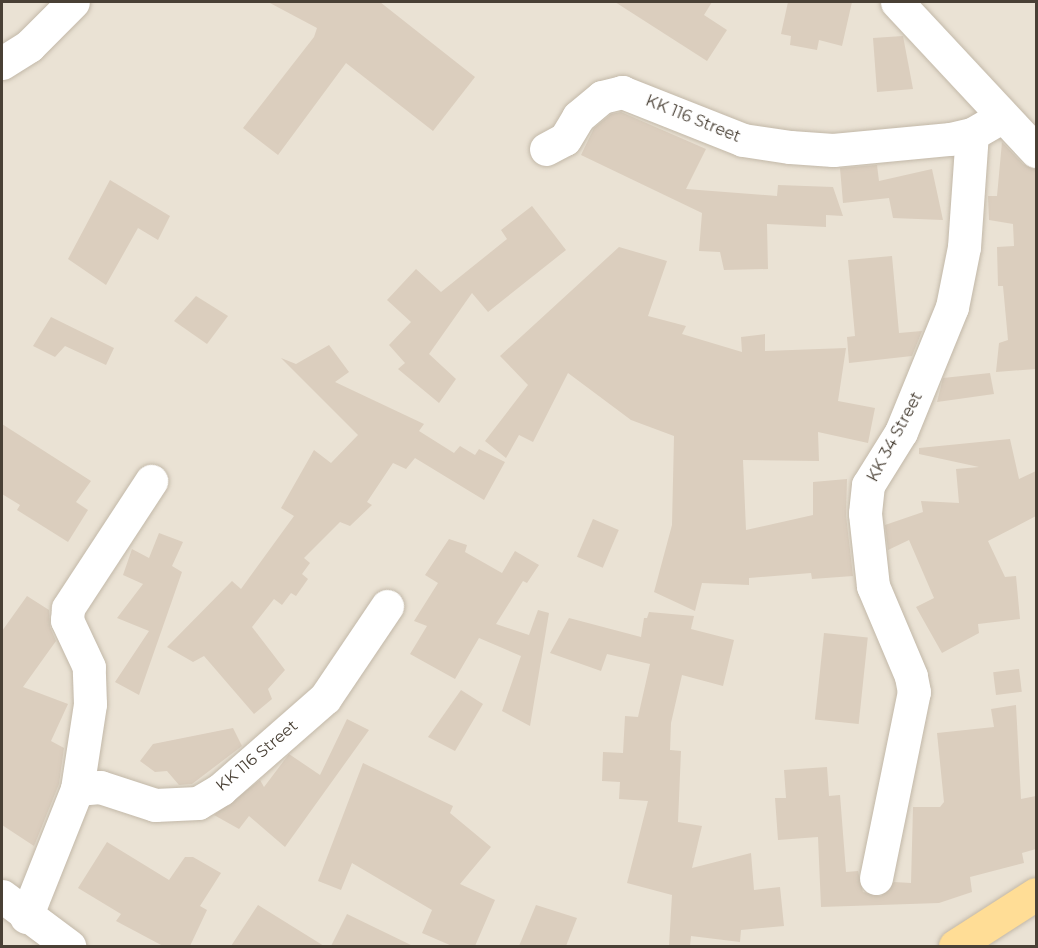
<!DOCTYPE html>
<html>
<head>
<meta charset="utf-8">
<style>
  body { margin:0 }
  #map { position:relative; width:1038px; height:948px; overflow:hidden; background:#f5f0e7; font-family:Montserrat,sans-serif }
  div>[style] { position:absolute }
  .residential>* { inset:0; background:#eae2d4; transform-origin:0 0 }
  .building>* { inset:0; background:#dbcebe; transform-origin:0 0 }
  .roads { filter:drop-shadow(0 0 2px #c2b8a8) drop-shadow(0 0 2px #c2b8a8) }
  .minor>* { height:33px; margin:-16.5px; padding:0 16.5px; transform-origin:16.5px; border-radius:16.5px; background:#fff }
  .major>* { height:33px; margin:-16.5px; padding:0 16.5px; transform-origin:16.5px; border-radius:16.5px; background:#ffdd96 }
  span { translate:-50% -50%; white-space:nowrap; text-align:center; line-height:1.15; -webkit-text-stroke:5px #fff; paint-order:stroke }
  .street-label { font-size:16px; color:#494035 }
  .frame { position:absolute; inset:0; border:3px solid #494035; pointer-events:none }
</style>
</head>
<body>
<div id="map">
  <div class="residential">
    <div style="left:2px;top:2px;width:1034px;height:944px"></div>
  </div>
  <div class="building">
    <div style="clip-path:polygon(268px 2px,380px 2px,475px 77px,433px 131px,346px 63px,278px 155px,243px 128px,314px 37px,317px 28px)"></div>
    <div style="clip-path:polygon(615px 2px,712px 2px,704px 15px,727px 30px,707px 61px)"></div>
    <div style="clip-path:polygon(788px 2px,852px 2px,842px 46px,819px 40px,817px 50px,790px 45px,791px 36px,781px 34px)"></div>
    <div style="clip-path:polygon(903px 36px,913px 89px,877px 92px,873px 38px)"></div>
    <div style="clip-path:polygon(621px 112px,706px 149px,686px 189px,777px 196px,778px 185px,833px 187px,843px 216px,826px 215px,826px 227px,767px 224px,768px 269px,724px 270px,720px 252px,699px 251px,702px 213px,581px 155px,594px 128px,611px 114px)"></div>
    <div style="clip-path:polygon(1002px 142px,1023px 164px,1036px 169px,1036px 369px,996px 372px,999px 343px,1008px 340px,1003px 286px,998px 286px,997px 247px,1014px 246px,1013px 224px,989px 220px,988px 196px,997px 196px)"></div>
    <div style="clip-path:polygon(877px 165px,879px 181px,932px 169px,943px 220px,893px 218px,889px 198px,843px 203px,840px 168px)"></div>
    <div style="clip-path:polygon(110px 180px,170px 216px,158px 240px,138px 228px,106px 285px,68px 259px)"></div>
    <div style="clip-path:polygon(532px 206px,566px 250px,488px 312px,472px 293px,429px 354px,456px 379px,439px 403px,398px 369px,405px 363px,389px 345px,411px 322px,387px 300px,416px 269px,441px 292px,507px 239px,501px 230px)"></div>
    <div style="clip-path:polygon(619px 247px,667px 261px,648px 316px,686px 326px,682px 334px,742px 352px,741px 337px,765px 334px,765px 351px,846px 348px,838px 401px,875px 408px,868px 443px,818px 432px,819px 461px,743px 460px,746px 530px,813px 515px,813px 482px,847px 479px,846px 515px,853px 576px,812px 579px,811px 573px,749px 578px,749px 585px,702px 583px,695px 611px,654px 592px,672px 525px,674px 436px,631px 420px,568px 373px,533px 442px,519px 435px,506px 458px,485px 441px,528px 385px,500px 356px)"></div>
    <div style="clip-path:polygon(892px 256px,899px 333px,922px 331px,912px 356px,849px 363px,847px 337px,855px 336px,848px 260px)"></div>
    <div style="clip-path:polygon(196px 296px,228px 316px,207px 344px,174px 321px)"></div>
    <div style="clip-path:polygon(51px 317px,114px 348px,106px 365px,65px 346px,55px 357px,33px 346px)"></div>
    <div style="clip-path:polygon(329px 345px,349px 372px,335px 382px,424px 424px,419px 431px,454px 453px,460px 446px,475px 455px,479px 449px,505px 462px,484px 500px,415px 458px,406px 469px,393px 463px,367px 502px,372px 505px,350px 526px,340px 522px,304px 558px,310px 563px,302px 574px,308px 579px,296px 596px,291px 593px,282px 605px,274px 599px,252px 627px,285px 670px,268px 689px,272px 699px,254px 714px,204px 656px,193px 662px,167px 647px,232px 581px,241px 589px,294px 516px,281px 508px,314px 450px,331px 463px,358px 435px,281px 358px,296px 364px)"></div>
    <div style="clip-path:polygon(990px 373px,994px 394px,937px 402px,943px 378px)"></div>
    <div style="clip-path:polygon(2px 424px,91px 481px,76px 502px,88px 510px,68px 542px,17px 510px,20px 505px,2px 494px)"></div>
    <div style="clip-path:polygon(1010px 439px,1019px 479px,1036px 471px,1036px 516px,988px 541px,1005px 577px,1016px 576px,1020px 619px,978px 624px,979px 633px,942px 653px,916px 607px,934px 598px,909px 540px,888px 550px,885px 525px,923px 512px,921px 501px,959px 503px,956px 469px,979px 467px,919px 454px,919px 448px)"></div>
    <div style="left:593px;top:519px;width:28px;height:41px;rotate:23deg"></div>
    <div style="clip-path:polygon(159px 533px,183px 542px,172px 566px,182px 572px,139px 695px,115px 682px,149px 631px,117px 618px,143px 584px,123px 575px,132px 549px,149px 558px)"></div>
    <div style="clip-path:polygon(449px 539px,467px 545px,465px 552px,502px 573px,515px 551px,539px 565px,527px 583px,523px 581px,496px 624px,529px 635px,538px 610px,549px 613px,530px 726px,502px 711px,521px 656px,479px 638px,455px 679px,410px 654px,427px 626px,414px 621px,438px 583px,425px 575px)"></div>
    <div style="clip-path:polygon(27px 596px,49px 610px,50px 627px,56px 641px,23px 687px,68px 704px,51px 741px,64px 748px,59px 784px,34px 846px,2px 825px,2px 631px)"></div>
    <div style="clip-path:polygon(649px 612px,694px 616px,691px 629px,734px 640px,723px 686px,682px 675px,671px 723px,670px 750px,681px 751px,678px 822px,702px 826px,692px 868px,751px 853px,754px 890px,780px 887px,784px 926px,741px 930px,740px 942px,691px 936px,690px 946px,669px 946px,672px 895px,627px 883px,648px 801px,619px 799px,620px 782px,602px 781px,603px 752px,623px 753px,625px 716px,638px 717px,650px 664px,607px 654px,601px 671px,550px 653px,569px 618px,641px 637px,644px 618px,647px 618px)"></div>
    <div style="left:824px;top:633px;width:44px;height:87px;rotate:6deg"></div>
    <div style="left:1019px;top:669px;width:23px;height:26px;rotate:83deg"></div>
    <div style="clip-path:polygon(461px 690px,483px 704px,455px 751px,428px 737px)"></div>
    <div style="clip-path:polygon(1016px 705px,1021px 799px,1036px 796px,1036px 849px,1022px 853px,1024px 863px,970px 877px,972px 892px,939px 903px,821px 907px,818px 837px,778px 840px,775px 798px,786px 798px,784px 770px,827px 767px,829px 796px,840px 795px,846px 872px,858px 871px,863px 892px,881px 896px,894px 882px,911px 883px,913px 807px,940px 807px,944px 802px,937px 733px,994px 727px,991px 709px)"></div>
    <div style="clip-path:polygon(347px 719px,369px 730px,285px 847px,249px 816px,239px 829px,214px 815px,260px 780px,264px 787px,289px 754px,320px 775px)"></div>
    <div style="clip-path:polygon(233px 728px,242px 746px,192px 784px,179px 785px,167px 771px,155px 772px,140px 761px,153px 744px)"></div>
    <div style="clip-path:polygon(363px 763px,453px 806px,450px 813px,491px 847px,460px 884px,495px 900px,475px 946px,452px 946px,422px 933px,432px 910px,352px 863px,341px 890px,318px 881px)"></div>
    <div style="clip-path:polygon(107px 842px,169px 880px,185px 857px,193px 857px,221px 873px,200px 906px,207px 910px,190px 946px,163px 946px,116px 921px,121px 914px,78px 888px)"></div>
    <div style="clip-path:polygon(258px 905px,324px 946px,231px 946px)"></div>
    <div style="clip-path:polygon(536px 905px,577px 918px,566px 946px,519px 946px)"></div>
    <div style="clip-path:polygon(347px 914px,413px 946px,331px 946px)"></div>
  </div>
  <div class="roads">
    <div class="minor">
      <div style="left:897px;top:2px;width:204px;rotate:47deg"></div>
      <div style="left:2px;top:63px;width:32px;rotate:-32deg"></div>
      <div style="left:29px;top:46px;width:62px;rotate:-45deg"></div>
      <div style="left:546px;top:149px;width:21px;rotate:-28deg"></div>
      <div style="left:565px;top:139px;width:26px;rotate:-59deg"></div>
      <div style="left:578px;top:117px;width:31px;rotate:-40deg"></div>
      <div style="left:602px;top:97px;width:21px;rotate:-14deg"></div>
      <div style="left:622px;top:92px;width:130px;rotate:21.6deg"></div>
      <div style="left:743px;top:140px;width:48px;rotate:8.5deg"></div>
      <div style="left:790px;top:147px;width:43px;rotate:4deg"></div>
      <div style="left:833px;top:150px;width:118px;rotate:-5.4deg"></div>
      <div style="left:950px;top:139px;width:23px;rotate:-13deg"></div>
      <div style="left:972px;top:134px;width:34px;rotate:-30deg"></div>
      <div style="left:77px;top:789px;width:23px;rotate:-5deg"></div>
      <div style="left:100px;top:787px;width:58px;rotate:18.1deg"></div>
      <div style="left:155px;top:805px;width:43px;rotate:-2.7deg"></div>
      <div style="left:198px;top:803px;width:27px;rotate:-31deg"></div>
      <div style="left:221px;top:789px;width:138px;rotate:-41.2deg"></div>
      <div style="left:325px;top:698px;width:111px;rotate:-56deg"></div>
      <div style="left:876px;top:878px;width:190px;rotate:-78.5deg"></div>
      <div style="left:914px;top:692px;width:16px;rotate:-101deg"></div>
      <div style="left:911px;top:676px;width:98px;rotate:-112.9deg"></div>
      <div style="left:873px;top:586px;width:73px;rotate:-96.3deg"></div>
      <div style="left:865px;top:513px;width:28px;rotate:-84deg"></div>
      <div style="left:868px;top:485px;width:62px;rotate:-58.1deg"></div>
      <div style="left:901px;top:432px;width:135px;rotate:-67.8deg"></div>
      <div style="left:952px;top:307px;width:61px;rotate:-78.7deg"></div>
      <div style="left:964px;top:247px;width:113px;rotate:-86deg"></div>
      <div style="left:2px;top:896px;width:84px;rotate:36.7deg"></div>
      <div style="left:26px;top:917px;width:138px;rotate:-68.3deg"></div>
      <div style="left:77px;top:789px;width:86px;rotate:-81.3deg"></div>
      <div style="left:90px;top:704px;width:37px;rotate:-92deg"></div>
      <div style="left:89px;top:667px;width:52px;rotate:-115.1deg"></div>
      <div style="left:67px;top:620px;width:12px;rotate:-85deg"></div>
      <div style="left:68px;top:608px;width:152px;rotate:-56.8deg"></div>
    </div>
    <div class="major">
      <div style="left:955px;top:946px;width:96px;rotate:-32.7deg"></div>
    </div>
  </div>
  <div class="street-label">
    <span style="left:693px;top:119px;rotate:22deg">KK 116 Street</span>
    <span style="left:895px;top:437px;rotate:-62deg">KK 34 Street</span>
    <span style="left:257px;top:756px;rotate:-40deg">KK 116 Street</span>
  </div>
  <div class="frame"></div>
</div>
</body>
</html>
